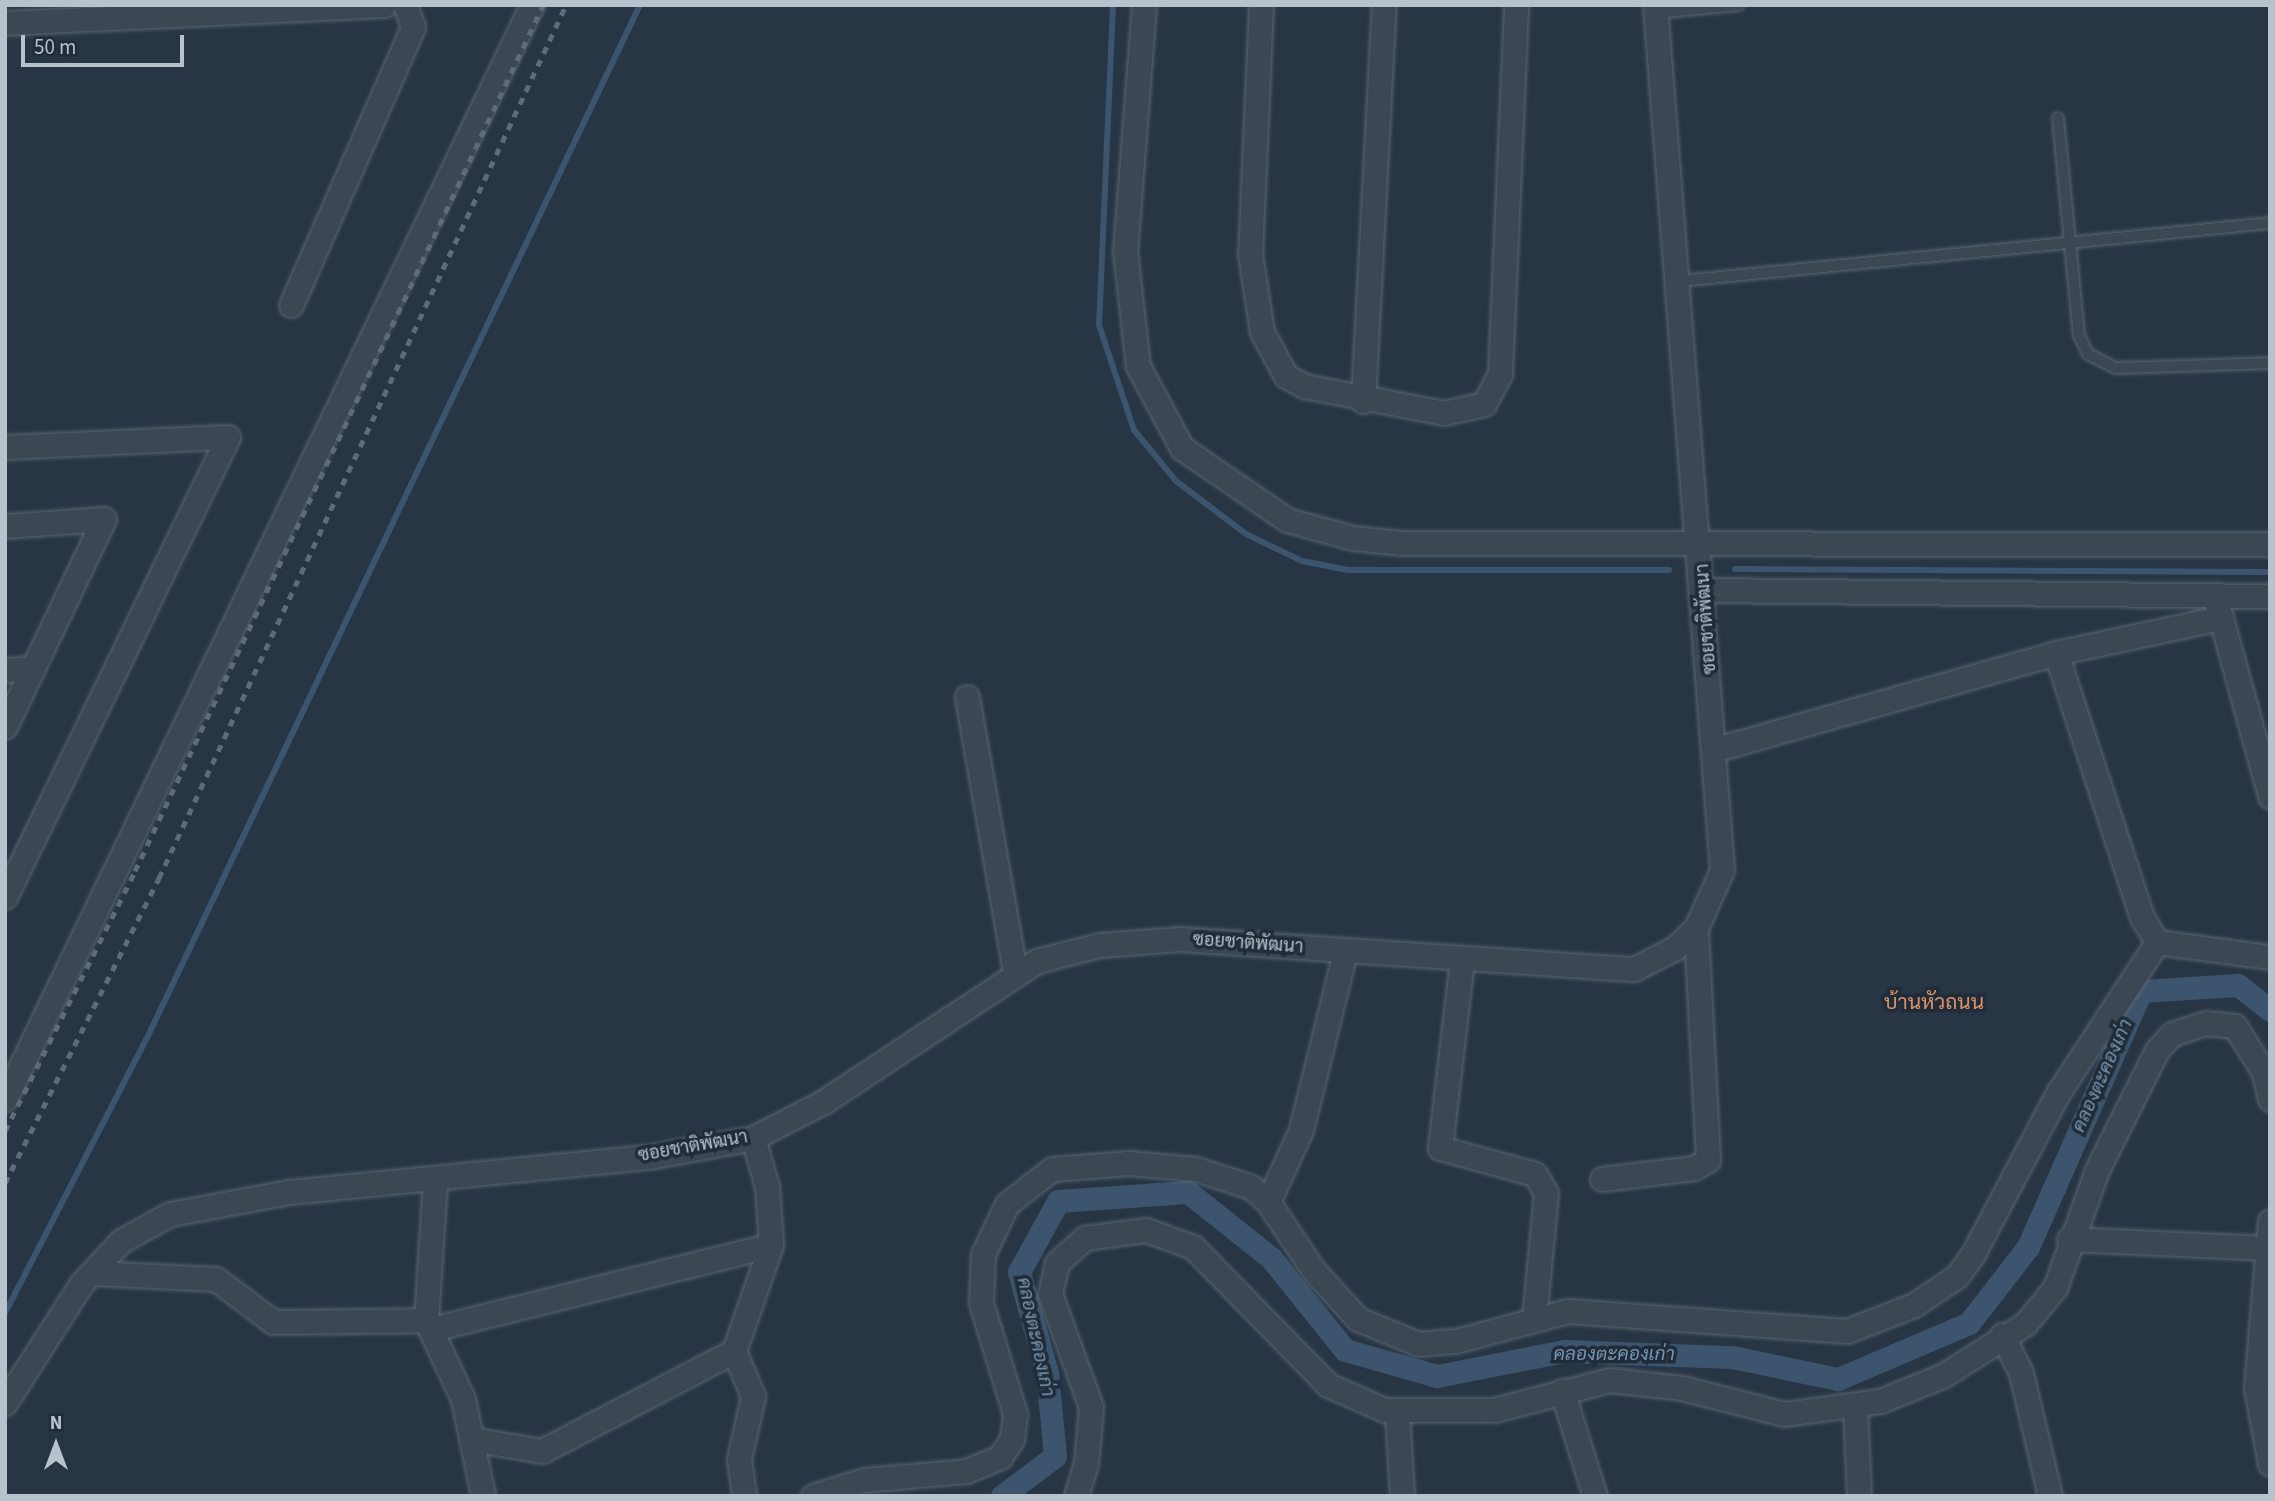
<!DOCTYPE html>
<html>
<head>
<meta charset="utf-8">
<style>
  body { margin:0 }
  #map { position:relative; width:2275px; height:1501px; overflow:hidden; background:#273544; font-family:"Source Sans 3",Sarabun,sans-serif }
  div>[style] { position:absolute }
  .stream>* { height:6px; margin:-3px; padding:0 3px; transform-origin:3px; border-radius:3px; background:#3c546d }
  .canal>* { height:23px; margin:-11.5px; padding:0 11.5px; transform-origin:11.5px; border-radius:11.5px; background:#3c546d }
  .roads { filter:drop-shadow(0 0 2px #596571) drop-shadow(0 0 2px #596571) }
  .lane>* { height:10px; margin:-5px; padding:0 5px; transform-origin:5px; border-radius:5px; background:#3b4753 }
  .street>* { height:23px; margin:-11.5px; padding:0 11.5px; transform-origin:11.5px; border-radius:11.5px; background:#3b4753 }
  .rail>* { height:5px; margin-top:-2.5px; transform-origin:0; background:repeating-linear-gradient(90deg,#5d6b7a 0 7px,transparent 0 14px) }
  span { translate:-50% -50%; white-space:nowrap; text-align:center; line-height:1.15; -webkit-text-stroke:7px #202c39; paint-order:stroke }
  .street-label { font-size:18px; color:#b8c2cd }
  .water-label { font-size:19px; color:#7895b0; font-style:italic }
  .quarter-label { font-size:21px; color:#d99168 }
  .frame { position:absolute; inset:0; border:7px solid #b8c2cd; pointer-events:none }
  .north { position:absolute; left:21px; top:1410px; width:70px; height:70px; -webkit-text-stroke:5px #202c39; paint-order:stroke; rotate:0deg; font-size:19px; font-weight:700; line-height:28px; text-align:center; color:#b8c2cd }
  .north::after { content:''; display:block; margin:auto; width:24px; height:32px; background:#b8c2cd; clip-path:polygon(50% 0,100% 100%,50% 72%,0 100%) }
  .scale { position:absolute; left:21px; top:35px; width:163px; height:32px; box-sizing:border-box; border:4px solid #b8c2cd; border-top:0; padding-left:9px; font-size:21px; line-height:24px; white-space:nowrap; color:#b8c2cd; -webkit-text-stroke:5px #202c39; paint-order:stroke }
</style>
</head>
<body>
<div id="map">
  <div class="stream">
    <div style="left:1113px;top:5px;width:320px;rotate:92.5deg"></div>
    <div style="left:1099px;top:325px;width:111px;rotate:71.6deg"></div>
    <div style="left:1134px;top:430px;width:66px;rotate:50.5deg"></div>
    <div style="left:1176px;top:481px;width:88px;rotate:37.1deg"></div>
    <div style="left:1246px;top:534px;width:62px;rotate:25.7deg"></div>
    <div style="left:1302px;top:561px;width:47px;rotate:11.1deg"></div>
    <div style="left:1348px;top:570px;width:321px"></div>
    <div style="left:1735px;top:569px;width:535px;rotate:0.32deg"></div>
    <div style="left:5px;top:1313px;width:309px;rotate:-62.7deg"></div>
    <div style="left:147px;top:1038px;width:1145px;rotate:-64.49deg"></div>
  </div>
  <div class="canal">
    <div style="left:1002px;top:1496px;width:66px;rotate:-37deg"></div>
    <div style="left:1055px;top:1456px;width:83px;rotate:-95.5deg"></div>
    <div style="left:1047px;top:1373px;width:105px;rotate:-105.5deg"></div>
    <div style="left:1019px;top:1272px;width:81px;rotate:-61.2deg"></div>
    <div style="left:1058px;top:1201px;width:130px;rotate:-4deg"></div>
    <div style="left:1188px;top:1192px;width:106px;rotate:38.5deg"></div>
    <div style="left:1271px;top:1258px;width:118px;rotate:51.2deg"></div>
    <div style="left:1345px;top:1350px;width:96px;rotate:15.8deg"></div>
    <div style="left:1437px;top:1376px;width:130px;rotate:-11.1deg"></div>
    <div style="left:1565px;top:1351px;width:167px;rotate:2.1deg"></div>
    <div style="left:1732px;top:1357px;width:108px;rotate:11.7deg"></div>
    <div style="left:1838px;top:1379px;width:142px;rotate:-23.1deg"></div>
    <div style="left:1969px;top:1323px;width:96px;rotate:-52.2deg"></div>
    <div style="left:2028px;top:1247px;width:280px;rotate:-66.2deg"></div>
    <div style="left:2141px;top:991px;width:97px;rotate:-3.5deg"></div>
    <div style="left:2238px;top:985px;width:41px;rotate:38deg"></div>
  </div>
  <div class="roads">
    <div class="lane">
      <div style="left:1655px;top:13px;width:84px;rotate:-5.4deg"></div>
      <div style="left:2058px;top:118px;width:218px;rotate:84.5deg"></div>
      <div style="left:2079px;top:335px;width:21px;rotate:65deg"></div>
      <div style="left:2088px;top:354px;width:30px;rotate:27deg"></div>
      <div style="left:2115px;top:368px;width:155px;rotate:-1.8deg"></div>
      <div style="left:1680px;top:281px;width:593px;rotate:-5.61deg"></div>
    </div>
    <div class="street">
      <div style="left:1144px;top:5px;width:247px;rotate:94.4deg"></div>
      <div style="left:1125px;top:251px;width:116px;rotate:83.6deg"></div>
      <div style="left:1138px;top:366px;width:93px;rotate:61.8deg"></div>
      <div style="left:1182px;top:448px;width:127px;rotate:34.4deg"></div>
      <div style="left:1287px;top:520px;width:68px;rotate:15.3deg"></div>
      <div style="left:1353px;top:538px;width:49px;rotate:5.8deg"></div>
      <div style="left:1402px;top:543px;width:868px;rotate:0.07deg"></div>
      <div style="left:1261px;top:5px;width:249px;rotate:92.5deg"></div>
      <div style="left:1250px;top:254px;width:79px;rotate:81.3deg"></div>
      <div style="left:1262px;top:332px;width:50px;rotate:61.4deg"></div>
      <div style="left:1286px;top:376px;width:21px;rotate:29deg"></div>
      <div style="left:1304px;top:386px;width:143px;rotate:10.9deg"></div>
      <div style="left:1444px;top:413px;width:41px;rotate:-12.7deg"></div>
      <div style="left:1484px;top:404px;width:34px;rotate:-62deg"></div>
      <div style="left:1500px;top:374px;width:369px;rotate:-87.5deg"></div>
      <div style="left:5px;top:23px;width:379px;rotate:-2.7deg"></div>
      <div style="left:291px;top:305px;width:304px;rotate:-66.3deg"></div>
      <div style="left:413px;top:27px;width:23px;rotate:-110deg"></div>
      <div style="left:1363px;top:401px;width:397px;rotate:-87deg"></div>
      <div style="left:5px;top:447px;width:223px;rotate:-2.6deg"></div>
      <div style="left:228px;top:437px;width:511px;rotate:115.86deg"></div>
      <div style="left:5px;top:526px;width:99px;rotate:-4deg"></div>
      <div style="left:104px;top:519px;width:230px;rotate:115.5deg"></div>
      <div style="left:1705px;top:590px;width:565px;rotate:0.61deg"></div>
      <div style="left:2221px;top:618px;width:185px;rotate:74.6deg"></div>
      <div style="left:2056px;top:653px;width:278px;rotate:72deg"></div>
      <div style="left:2142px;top:917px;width:29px;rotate:59deg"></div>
      <div style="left:2157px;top:942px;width:114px;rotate:7.6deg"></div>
      <div style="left:5px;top:670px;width:28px;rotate:-4deg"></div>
      <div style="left:967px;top:697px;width:280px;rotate:80.1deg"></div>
      <div style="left:1717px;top:749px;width:352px;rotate:-15.8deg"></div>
      <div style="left:2056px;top:653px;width:169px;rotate:-12deg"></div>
      <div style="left:2221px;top:618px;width:22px;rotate:-106deg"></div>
      <div style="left:1345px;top:952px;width:183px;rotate:103.9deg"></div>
      <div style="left:1301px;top:1130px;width:79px;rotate:114.6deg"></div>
      <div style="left:1268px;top:1202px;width:83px;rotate:56.3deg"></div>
      <div style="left:1314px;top:1271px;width:65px;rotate:47.5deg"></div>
      <div style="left:1358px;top:1319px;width:65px;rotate:22.6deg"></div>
      <div style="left:1418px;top:1344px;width:38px;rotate:-5deg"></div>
      <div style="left:1456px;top:1341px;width:116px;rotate:-15deg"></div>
      <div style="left:1568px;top:1311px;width:280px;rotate:4.1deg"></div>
      <div style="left:1847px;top:1331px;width:72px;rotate:-21.2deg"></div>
      <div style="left:1914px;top:1305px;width:52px;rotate:-34deg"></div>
      <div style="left:1957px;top:1276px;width:27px;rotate:-54deg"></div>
      <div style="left:1973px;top:1254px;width:182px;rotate:-62.2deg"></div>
      <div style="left:2058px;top:1093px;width:181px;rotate:-56.7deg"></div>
      <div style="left:1462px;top:960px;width:189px;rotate:96.7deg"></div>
      <div style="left:1440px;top:1148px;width:98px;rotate:15.3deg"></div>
      <div style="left:1535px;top:1174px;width:22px;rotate:60deg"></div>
      <div style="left:1546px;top:1193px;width:127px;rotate:95.4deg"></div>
      <div style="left:5px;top:1099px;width:1214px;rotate:-64.28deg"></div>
      <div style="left:1602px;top:1179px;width:93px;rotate:-6.8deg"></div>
      <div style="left:1694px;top:1168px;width:16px;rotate:-30deg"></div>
      <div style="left:1708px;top:1160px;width:232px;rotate:-93deg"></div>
      <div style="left:2270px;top:1221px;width:167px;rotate:94.8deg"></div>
      <div style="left:2256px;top:1387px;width:78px;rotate:79.7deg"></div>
      <div style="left:2069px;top:1239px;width:198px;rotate:2.6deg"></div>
      <div style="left:92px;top:1273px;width:124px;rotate:2.8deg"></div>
      <div style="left:216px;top:1279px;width:71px;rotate:37deg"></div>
      <div style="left:273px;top:1322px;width:153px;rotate:-0.7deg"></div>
      <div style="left:426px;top:1320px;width:87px;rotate:64.9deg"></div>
      <div style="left:463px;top:1399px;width:99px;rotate:78.3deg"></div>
      <div style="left:426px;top:1320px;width:141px;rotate:-86.3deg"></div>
      <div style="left:432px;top:1329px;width:349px;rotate:-13.9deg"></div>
      <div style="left:771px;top:1245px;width:58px;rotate:-93.9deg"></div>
      <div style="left:767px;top:1187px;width:51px;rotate:-105.9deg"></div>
      <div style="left:2002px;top:1335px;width:42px;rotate:63.4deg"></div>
      <div style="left:2021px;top:1373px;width:126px;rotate:76.7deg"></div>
      <div style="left:734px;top:1351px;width:49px;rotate:67.1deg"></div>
      <div style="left:753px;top:1396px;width:65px;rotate:102.5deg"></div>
      <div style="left:739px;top:1459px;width:37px;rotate:82deg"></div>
      <div style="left:1562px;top:1391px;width:110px;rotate:72.6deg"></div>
      <div style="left:5px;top:1403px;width:141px;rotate:-57.4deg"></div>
      <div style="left:81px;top:1284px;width:59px;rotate:-47.1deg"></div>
      <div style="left:121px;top:1241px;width:56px;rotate:-28.9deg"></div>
      <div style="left:170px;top:1214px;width:121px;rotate:-10.5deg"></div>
      <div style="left:289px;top:1192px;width:367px;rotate:-5.6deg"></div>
      <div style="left:654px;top:1156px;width:101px;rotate:-10.3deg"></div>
      <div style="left:753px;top:1138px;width:79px;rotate:-27.2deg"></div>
      <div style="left:823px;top:1102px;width:256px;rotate:-33.4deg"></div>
      <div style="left:1037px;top:961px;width:65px;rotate:-14.3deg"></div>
      <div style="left:1100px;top:945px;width:80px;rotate:-4.3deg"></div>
      <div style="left:1180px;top:939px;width:455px;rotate:3.8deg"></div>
      <div style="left:1634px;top:969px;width:46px;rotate:-27.1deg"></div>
      <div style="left:1675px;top:948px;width:29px;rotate:-44deg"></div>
      <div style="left:1696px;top:928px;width:64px;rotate:-65.9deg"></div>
      <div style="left:1722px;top:870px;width:868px;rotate:-94.43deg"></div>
      <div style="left:1855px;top:1405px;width:91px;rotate:87.5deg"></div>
      <div style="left:1397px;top:1411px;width:85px;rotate:86.6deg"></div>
      <div style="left:471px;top:1439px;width:72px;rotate:9.6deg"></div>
      <div style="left:542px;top:1451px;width:216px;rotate:-27.5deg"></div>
      <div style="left:734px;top:1351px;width:112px;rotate:-70.8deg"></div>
      <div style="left:813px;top:1496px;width:53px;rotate:-17.4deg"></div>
      <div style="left:864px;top:1480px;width:102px;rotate:-5deg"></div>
      <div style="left:966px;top:1471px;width:37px;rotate:-22deg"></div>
      <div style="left:1000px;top:1457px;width:22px;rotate:-56deg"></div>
      <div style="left:1012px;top:1439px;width:25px;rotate:-83deg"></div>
      <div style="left:1015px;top:1414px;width:116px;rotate:-107deg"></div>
      <div style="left:981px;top:1303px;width:49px;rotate:-87.7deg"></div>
      <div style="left:983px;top:1254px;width:55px;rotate:-64.4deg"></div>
      <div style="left:1007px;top:1204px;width:57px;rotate:-37.9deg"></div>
      <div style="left:1052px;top:1169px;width:77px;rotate:-4.5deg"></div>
      <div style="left:1129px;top:1163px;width:67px;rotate:5.1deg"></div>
      <div style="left:1196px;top:1169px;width:58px;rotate:18.1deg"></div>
      <div style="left:1251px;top:1187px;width:23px;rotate:41deg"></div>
      <div style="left:1076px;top:1496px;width:34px;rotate:-73deg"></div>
      <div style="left:1086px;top:1464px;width:57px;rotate:-85deg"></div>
      <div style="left:1091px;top:1407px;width:120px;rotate:-109.9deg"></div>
      <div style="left:1050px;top:1294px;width:32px;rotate:-77deg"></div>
      <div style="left:1057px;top:1263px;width:38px;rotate:-42deg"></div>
      <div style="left:1085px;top:1238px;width:62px;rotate:-7.5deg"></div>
      <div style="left:1146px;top:1230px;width:50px;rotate:19.9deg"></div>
      <div style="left:1193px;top:1247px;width:193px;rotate:45.6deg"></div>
      <div style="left:1328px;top:1385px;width:62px;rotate:23.7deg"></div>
      <div style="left:1385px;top:1410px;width:109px"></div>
      <div style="left:1494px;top:1410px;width:120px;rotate:-14.5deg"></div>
      <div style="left:1610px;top:1380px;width:72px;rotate:6.3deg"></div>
      <div style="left:1682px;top:1388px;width:105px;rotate:14.3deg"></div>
      <div style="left:1784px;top:1414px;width:97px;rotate:-7.7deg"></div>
      <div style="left:1880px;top:1401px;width:69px;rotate:-22.1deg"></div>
      <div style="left:1944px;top:1375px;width:96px;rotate:-32.2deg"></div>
      <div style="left:2025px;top:1324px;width:47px;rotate:-50.2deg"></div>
      <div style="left:2055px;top:1288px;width:125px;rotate:-70.4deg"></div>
      <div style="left:2097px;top:1170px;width:134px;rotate:-63.4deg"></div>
      <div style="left:2157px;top:1050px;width:22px;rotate:-47deg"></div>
      <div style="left:2172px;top:1034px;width:36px;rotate:-18deg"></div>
      <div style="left:2206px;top:1023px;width:29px;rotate:6deg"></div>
      <div style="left:2235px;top:1026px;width:55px;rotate:58.3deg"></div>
      <div style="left:2264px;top:1073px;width:27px;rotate:77deg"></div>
    </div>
  </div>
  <div class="rail">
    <div style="left:5px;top:1131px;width:291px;rotate:-63.4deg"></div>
    <div style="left:135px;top:871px;width:957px;rotate:-64.77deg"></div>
    <div style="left:5px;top:1183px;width:342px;rotate:-63.2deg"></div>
    <div style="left:159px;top:878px;width:963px;rotate:-65deg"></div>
  </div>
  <div class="street-label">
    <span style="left:1707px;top:619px;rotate:-94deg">ซอยชาติพัฒนา</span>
    <span style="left:1248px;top:944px;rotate:4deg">ซอยชาติพัฒนา</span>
    <span style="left:693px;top:1147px;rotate:-10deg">ซอยชาติพัฒนา</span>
  </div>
  <div class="water-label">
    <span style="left:2103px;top:1076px;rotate:-66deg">คลองตะคองเก่า</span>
    <span style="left:1035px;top:1337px;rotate:78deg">คลองตะคองเก่า</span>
    <span style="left:1614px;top:1355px">คลองตะคองเก่า</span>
  </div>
  <div class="quarter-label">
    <span style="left:1934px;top:1002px">บ้านหัวถนน</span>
  </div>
  <div class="frame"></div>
  <div class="north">N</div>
  <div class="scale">50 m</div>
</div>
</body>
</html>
